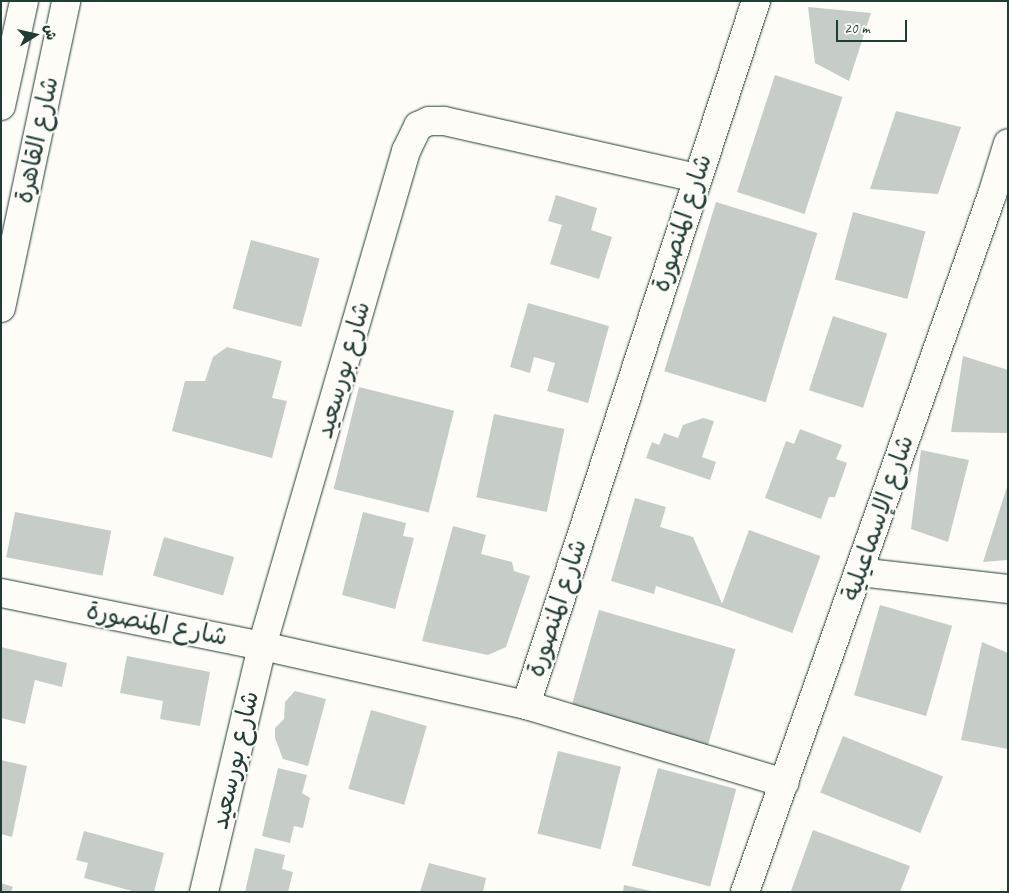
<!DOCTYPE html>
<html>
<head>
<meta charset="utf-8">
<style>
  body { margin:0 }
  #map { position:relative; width:1009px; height:893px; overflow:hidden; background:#fdfcf7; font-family:Caveat,"Playpen Sans Arabic",sans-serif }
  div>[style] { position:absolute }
  .building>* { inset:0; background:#c6cdc7; transform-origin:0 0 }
  .roads { filter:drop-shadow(0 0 1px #1f3d34) drop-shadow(0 0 1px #1f3d34) }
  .minor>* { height:28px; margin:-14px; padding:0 14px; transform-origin:14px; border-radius:14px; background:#fdfcf7 }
  .secondary>* { height:28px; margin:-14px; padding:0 14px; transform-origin:14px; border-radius:14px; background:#fdfcf7 }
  span { translate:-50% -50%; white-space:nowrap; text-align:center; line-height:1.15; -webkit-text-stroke:4.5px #fdfcf7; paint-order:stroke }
  .street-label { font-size:25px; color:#1f3d34 }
  .frame { position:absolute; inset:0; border:2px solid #1f3d34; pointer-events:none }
  .north { position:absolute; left:10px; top:10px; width:50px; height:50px; -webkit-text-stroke:4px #fdfcf7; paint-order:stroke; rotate:80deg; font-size:14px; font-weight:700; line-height:20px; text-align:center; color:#1f3d34 }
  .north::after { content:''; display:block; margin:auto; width:18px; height:22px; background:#1f3d34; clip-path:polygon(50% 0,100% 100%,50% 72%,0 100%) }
  .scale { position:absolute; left:836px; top:20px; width:71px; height:22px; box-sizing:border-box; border:2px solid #1f3d34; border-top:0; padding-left:6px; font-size:15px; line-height:18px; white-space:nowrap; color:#1f3d34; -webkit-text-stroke:4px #fdfcf7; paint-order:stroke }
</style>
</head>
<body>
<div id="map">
  <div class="building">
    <div style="clip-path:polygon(808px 7px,871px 13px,849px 81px,815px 63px)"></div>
    <div style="left:775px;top:75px;width:71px;height:123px;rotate:18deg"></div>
    <div style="clip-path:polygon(896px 111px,961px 127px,938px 194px,870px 189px)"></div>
    <div style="clip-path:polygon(556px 195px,597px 208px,591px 230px,612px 237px,599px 279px,550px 264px,562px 225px,548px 221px)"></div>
    <div style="left:716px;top:202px;width:106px;height:177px;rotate:17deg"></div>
    <div style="left:853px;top:212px;width:75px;height:70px;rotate:15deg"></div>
    <div style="left:251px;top:240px;width:71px;height:71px;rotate:15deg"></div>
    <div style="clip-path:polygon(528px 303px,609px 326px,588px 403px,547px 391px,555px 363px,534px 357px,530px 373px,510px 367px)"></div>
    <div style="left:833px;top:316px;width:57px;height:78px;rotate:18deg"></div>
    <div style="clip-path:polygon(227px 347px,282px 361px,272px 398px,287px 401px,272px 458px,172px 431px,185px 381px,205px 381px,213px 357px)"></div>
    <div style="clip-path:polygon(963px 356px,1008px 370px,1007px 433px,951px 432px)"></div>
    <div style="left:359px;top:387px;width:98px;height:105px;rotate:14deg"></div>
    <div style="left:494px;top:414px;width:72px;height:85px;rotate:12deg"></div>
    <div style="clip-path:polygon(703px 418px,714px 421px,702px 457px,716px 462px,710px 480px,646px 458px,652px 442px,659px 445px,664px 433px,678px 438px,683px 425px)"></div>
    <div style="clip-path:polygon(800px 429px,842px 445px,836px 459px,847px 463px,835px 497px,829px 497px,821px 519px,765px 498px,786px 441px,794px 444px)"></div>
    <div style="clip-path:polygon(921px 450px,969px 460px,948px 542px,911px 529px)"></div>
    <div style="clip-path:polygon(1007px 487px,1008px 560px,983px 562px)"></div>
    <div style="clip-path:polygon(635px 498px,666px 507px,660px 527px,693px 537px,724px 608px,656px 586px,654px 594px,611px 581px)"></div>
    <div style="left:15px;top:512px;width:98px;height:46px;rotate:11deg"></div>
    <div style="clip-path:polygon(363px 512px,406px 523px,403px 536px,414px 538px,395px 609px,342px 595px)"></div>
    <div style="clip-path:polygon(453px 526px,486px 535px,481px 554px,512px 562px,514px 571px,530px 576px,506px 647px,488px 655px,422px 641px)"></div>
    <div style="left:749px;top:530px;width:76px;height:82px;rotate:20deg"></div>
    <div style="left:164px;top:537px;width:73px;height:40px;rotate:16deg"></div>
    <div style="left:880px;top:605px;width:75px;height:94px;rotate:16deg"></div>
    <div style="left:599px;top:610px;width:142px;height:100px;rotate:16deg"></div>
    <div style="clip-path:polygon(982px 642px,1008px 653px,1008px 749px,961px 740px)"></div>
    <div style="clip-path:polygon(1px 647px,67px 663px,62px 687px,35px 680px,25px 724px,1px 718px)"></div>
    <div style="clip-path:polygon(127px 656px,210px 672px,200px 726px,160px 719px,163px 701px,120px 693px)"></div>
    <div style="clip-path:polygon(295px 691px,326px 699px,308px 766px,283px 759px,275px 738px,275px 728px,284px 719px,285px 702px)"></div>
    <div style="left:371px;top:710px;width:58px;height:82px;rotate:16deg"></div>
    <div style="left:843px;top:736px;width:108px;height:61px;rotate:22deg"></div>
    <div style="left:558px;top:751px;width:65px;height:85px;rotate:14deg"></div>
    <div style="clip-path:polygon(1px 760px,27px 766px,12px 837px,1px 834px)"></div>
    <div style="clip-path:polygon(278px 768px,307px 775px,302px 793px,310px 798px,303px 828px,294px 826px,290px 843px,262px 836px)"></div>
    <div style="left:658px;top:768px;width:81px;height:101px;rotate:15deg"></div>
    <div style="clip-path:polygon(813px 830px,910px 866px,900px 892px,791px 891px)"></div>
    <div style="clip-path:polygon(84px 831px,164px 853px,154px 892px,136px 892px,84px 878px,88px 863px,76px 860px)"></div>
    <div style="clip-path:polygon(255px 848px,285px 855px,282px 869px,293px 872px,288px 892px,245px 892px)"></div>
    <div style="clip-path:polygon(429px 863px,486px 878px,483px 892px,420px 892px)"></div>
    <div style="clip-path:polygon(1px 883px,13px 887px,11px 892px,1px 892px)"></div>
    <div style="clip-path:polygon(624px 885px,651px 891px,651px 892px,623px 892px)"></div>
  </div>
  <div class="roads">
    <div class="minor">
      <div style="left:859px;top:572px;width:150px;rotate:6.5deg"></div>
      <div style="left:1px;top:593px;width:266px;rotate:11.5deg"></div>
      <div style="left:262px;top:646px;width:271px;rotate:12.6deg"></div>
      <div style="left:526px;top:705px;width:741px;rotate:-71.91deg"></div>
      <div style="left:526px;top:705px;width:270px;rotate:16.8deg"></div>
      <div style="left:204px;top:892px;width:253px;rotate:-76.7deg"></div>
      <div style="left:262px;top:646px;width:516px;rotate:-73.78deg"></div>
      <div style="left:406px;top:151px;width:28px;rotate:-64deg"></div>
      <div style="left:418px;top:126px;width:12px;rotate:-24deg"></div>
      <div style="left:429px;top:121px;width:15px"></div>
      <div style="left:444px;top:121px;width:258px;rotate:12.7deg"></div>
      <div style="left:745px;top:892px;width:739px;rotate:-70.49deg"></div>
      <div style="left:992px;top:195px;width:54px;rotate:-72.9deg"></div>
    </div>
    <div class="secondary">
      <div style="left:1px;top:106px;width:107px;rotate:-77.6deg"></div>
      <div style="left:1px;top:308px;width:314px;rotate:-78deg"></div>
    </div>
  </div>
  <div class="street-label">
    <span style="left:37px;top:140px;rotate:-78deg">شارع القاهرة</span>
    <span style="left:682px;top:223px;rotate:-72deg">شارع المنصورة</span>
    <span style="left:343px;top:370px;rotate:-74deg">شارع بورسعيد</span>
    <span style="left:878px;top:518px;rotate:-71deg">شارع الإسماعيلية</span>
    <span style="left:557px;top:608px;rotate:-72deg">شارع المنصورة</span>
    <span style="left:157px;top:624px;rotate:11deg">شارع المنصورة</span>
    <span style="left:235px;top:760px;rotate:-77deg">شارع بورسعيد</span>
  </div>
  <div class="frame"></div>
  <div class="north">ش</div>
  <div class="scale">20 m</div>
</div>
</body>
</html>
